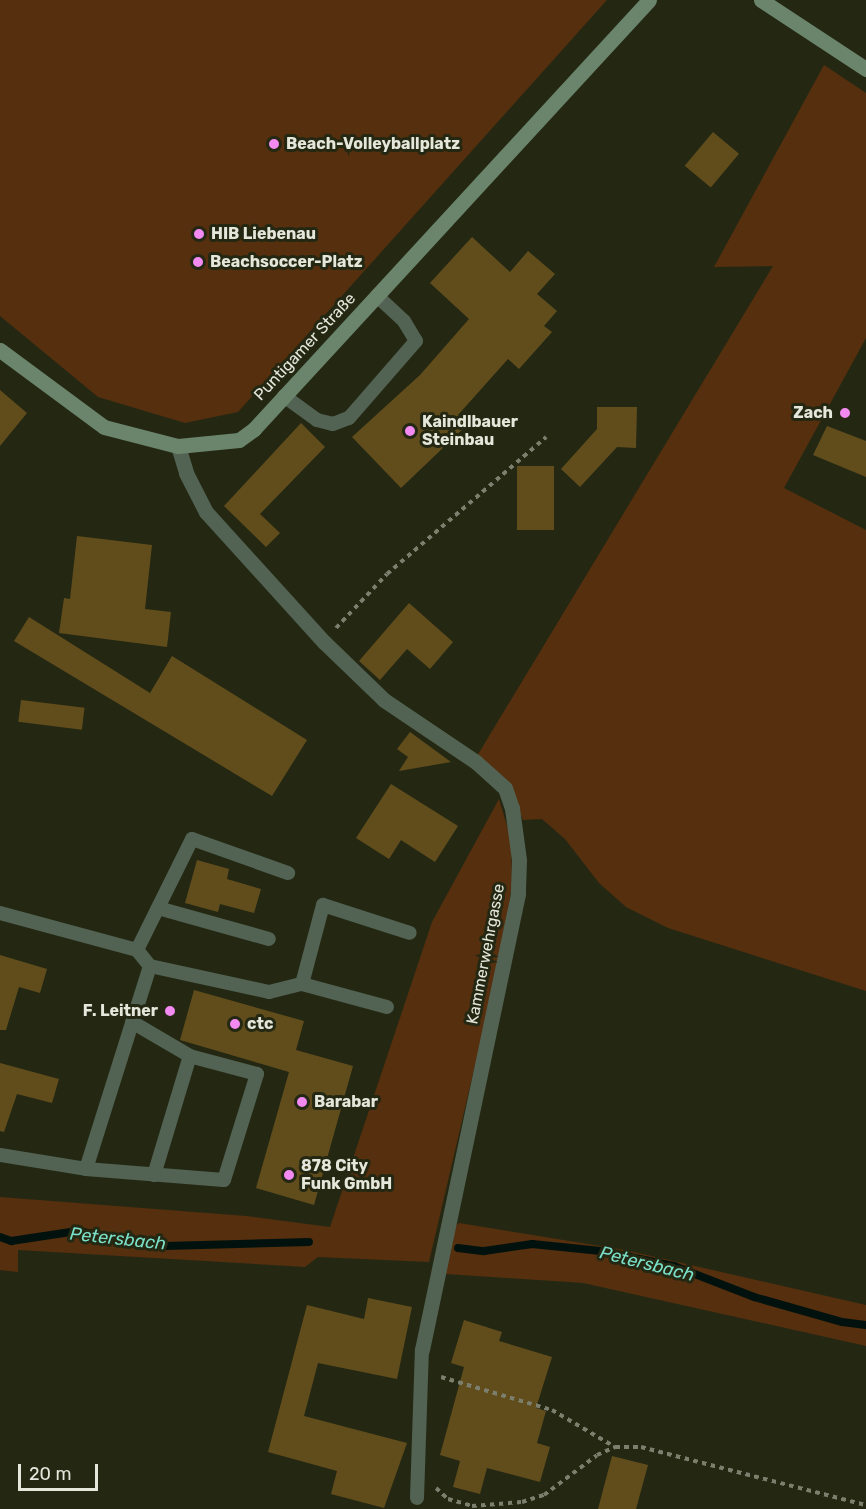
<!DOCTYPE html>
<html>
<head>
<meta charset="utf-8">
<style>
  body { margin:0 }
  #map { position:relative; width:866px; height:1509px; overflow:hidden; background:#242813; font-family:Rubik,sans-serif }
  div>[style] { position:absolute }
  .green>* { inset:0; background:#552f0e }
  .stream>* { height:8px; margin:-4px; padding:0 4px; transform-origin:4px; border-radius:4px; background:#01120e }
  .building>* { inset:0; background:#614d1c; transform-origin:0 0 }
  .path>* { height:4px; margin-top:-2px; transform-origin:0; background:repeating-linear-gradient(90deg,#7c7f6e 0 4.5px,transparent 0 9px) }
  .lane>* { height:14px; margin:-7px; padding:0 7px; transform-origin:7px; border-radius:7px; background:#526353 }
  .street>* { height:15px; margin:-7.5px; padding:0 7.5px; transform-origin:7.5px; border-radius:7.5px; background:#526353 }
  .secondary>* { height:15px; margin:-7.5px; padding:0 7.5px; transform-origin:7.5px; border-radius:7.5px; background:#6b856c }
  .dots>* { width:16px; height:16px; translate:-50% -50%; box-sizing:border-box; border:3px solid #242813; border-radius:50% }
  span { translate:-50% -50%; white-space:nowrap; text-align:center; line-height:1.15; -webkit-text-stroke:6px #242813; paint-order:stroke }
  .poi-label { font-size:16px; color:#e4e7da; font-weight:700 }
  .left { translate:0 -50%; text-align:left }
  .right { translate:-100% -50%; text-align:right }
  .street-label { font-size:16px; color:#e4e7da }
  .water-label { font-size:18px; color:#7be0c9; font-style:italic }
  .scale { position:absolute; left:18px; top:1464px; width:80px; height:27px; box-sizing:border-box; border:3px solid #e4e7da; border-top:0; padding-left:8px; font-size:18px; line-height:21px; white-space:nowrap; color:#e4e7da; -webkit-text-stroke:4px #242813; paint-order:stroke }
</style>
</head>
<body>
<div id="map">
  <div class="green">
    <div style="clip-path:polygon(0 0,607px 0,238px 412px,185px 423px,98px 397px,0 316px)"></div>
    <div style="clip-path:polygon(824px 65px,866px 93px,866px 338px,784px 488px,866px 530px,866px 991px,668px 928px,626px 907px,599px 883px,565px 839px,542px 819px,523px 820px,508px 782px,477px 756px,773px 266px,714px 267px)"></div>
    <div style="clip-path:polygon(499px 799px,511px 839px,512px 886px,498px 967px,429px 1262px,318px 1257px,305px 1267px,18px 1250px,18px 1272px,0 1270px,0 1197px,246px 1216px,330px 1227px,432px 922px)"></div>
    <div style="clip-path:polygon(459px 1223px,625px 1250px,866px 1305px,866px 1346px,583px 1283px,446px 1274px,454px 1227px)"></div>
  </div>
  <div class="stream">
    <div style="left:0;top:1237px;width:12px;rotate:20deg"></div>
    <div style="left:11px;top:1241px;width:67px;rotate:-8.6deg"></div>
    <div style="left:77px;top:1231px;width:89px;rotate:9.7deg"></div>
    <div style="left:165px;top:1246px;width:144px;rotate:-1.6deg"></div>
    <div style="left:458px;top:1248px;width:26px;rotate:7deg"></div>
    <div style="left:484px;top:1251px;width:49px;rotate:-8.3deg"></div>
    <div style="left:532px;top:1244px;width:69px;rotate:5.8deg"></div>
    <div style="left:601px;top:1251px;width:75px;rotate:11.6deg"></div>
    <div style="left:674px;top:1266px;width:86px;rotate:21.2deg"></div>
    <div style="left:754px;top:1297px;width:91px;rotate:15.9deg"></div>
    <div style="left:842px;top:1322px;width:24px;rotate:7deg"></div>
  </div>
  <div class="building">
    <div style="left:713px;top:132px;width:34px;height:44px;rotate:40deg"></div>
    <div style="clip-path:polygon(472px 237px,510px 272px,528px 251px,555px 274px,537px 294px,557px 311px,544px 326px,552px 332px,519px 369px,508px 359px,458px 415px,467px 425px,401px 488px,352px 437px,420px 375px,469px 319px,430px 283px)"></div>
    <div style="clip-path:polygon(0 390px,27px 413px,0 446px)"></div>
    <div style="clip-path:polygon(597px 407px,637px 407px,636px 448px,617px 447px,580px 487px,561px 469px,597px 429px)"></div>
    <div style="clip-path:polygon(301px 423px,325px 447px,260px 514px,280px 533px,266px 547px,224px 506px)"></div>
    <div style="clip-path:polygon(827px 426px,866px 441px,866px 477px,813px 455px)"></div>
    <div style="left:517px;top:466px;width:37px;height:64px"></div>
    <div style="clip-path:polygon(77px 536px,152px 545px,145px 609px,171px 612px,167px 647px,59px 633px,64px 598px,70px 599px)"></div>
    <div style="clip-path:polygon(409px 603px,453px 642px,430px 669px,407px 649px,380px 680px,359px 661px)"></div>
    <div style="clip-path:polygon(29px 617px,150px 693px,172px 656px,307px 740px,272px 796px,14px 641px)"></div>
    <div style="left:21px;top:700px;width:64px;height:22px;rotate:7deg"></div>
    <div style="clip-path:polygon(410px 732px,451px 762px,399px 771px,408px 757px,397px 749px)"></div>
    <div style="clip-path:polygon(391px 784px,458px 826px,435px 862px,401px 840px,389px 859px,356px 838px)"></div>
    <div style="clip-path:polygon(197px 860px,229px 869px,227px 879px,261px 889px,254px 913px,220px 904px,218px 912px,185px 903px)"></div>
    <div style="clip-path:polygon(0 955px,47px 969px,40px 993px,19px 987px,6px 1030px,0 1030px)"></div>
    <div style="clip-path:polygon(194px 990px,304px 1021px,296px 1050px,353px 1066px,314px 1205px,256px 1188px,289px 1072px,180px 1040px)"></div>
    <div style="clip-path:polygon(0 1063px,59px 1079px,52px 1103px,17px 1094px,4px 1132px,0 1131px)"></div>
    <div style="clip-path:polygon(368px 1298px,412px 1307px,397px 1379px,318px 1363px,304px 1416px,407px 1443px,384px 1508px,331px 1494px,337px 1471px,268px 1452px,307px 1305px,364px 1319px)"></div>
    <div style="clip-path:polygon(464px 1320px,502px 1332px,499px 1341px,552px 1357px,536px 1408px,546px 1411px,537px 1443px,550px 1447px,540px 1482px,487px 1468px,480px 1494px,453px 1487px,460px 1461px,440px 1455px,464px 1367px,451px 1363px)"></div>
    <div style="clip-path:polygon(612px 1456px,648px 1465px,636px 1509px,598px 1509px)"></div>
  </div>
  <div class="path">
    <div style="left:336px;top:628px;width:74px;rotate:-46.6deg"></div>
    <div style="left:387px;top:574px;width:210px;rotate:-40.7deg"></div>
    <div style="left:441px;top:1377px;width:116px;rotate:16.6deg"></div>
    <div style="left:552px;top:1410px;width:73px;rotate:30.4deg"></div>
    <div style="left:436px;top:1488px;width:16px;rotate:43deg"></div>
    <div style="left:448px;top:1499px;width:25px;rotate:16deg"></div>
    <div style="left:472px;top:1506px;width:50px;rotate:-4.6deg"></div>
    <div style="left:522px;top:1502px;width:23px;rotate:-18deg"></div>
    <div style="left:544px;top:1495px;width:66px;rotate:-37deg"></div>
    <div style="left:597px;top:1455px;width:20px;rotate:-24deg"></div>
    <div style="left:615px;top:1447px;width:26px"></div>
    <div style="left:641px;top:1447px;width:232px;rotate:14.5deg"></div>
  </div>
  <div class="lane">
    <div style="left:284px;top:396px;width:41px;rotate:36deg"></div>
    <div style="left:317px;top:420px;width:16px;rotate:14deg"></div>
    <div style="left:333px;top:424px;width:17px;rotate:-21deg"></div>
    <div style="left:349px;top:418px;width:102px;rotate:-49deg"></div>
    <div style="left:416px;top:341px;width:23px;rotate:-121deg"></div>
    <div style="left:404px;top:321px;width:37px;rotate:-137deg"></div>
    <div style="left:158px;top:908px;width:115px;rotate:15.6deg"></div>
    <div style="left:0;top:913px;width:142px;rotate:15.1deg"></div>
    <div style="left:137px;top:950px;width:21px;rotate:51deg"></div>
    <div style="left:150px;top:966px;width:122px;rotate:12.3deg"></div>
    <div style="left:269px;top:992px;width:34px;rotate:-14deg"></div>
    <div style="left:302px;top:984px;width:88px;rotate:15.1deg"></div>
    <div style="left:137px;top:950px;width:124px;rotate:-63.6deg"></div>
    <div style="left:192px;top:839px;width:102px;rotate:19.5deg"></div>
    <div style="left:302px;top:984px;width:82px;rotate:-75.1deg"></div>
    <div style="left:323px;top:905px;width:91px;rotate:17.8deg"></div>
    <div style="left:0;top:1155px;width:87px;rotate:9.2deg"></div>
    <div style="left:86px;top:1169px;width:138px;rotate:4.6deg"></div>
    <div style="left:224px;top:1180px;width:111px;rotate:-72.7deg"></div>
    <div style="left:257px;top:1074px;width:69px;rotate:-165deg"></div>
    <div style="left:190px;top:1056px;width:67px;rotate:-149.6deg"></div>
    <div style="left:86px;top:1169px;width:213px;rotate:-72.5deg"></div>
    <div style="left:154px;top:1175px;width:124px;rotate:-73.2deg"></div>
    <div style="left:417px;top:1498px;width:148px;rotate:-88.1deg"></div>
  </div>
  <div class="street">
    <div style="left:178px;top:446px;width:28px;rotate:73deg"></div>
    <div style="left:186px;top:473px;width:44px;rotate:62.9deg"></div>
    <div style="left:206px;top:512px;width:176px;rotate:47.8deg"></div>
    <div style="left:324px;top:642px;width:83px;rotate:44deg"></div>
    <div style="left:384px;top:700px;width:111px;rotate:34deg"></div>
    <div style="left:476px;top:762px;width:39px;rotate:42deg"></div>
    <div style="left:505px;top:788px;width:21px;rotate:71deg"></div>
    <div style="left:512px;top:808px;width:52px;rotate:82.3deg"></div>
    <div style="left:519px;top:860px;width:34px;rotate:92deg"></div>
    <div style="left:518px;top:894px;width:466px;rotate:101.9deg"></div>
  </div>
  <div class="secondary">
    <div style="left:761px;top:0;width:126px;rotate:33.3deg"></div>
    <div style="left:0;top:350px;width:129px;rotate:36.5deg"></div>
    <div style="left:104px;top:427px;width:76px;rotate:14.4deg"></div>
    <div style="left:178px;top:446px;width:61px;rotate:-5.6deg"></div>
    <div style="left:239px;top:440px;width:19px;rotate:-36deg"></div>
    <div style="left:254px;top:429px;width:583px;rotate:-47.36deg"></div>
  </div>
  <div class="dots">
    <div style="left:274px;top:144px;background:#f38af1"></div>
    <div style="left:199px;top:234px;background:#f38af1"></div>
    <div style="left:198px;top:262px;background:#f38af1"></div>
    <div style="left:845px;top:413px;background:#f38af1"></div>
    <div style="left:410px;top:431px;background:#f38af1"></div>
    <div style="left:170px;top:1011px;background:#f38af1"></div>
    <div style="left:235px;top:1024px;background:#f38af1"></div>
    <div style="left:302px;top:1102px;background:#f38af1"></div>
    <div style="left:289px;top:1175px;background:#f38af1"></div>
  </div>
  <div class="poi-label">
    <span class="left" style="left:286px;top:144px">Beach-Volleyballplatz</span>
    <span class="left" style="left:211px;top:234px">HIB Liebenau</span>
    <span class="left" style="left:210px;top:262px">Beachsoccer-Platz</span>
    <span class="right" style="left:833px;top:413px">Zach</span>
    <span class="left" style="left:422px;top:431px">Kaindlbauer<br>Steinbau</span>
    <span class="right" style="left:158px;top:1011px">F. Leitner</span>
    <span class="left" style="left:247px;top:1024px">ctc</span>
    <span class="left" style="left:314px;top:1102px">Barabar</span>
    <span class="left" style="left:301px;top:1175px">878 City<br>Funk GmbH</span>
  </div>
  <div class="street-label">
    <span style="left:305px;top:347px;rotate:-47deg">Puntigamer Straße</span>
    <span style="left:486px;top:954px;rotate:-79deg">Kammerwehrgasse</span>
  </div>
  <div class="water-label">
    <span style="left:118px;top:1239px;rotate:6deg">Petersbach</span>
    <span style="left:647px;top:1264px;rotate:14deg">Petersbach</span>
  </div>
  <div class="scale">20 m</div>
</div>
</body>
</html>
